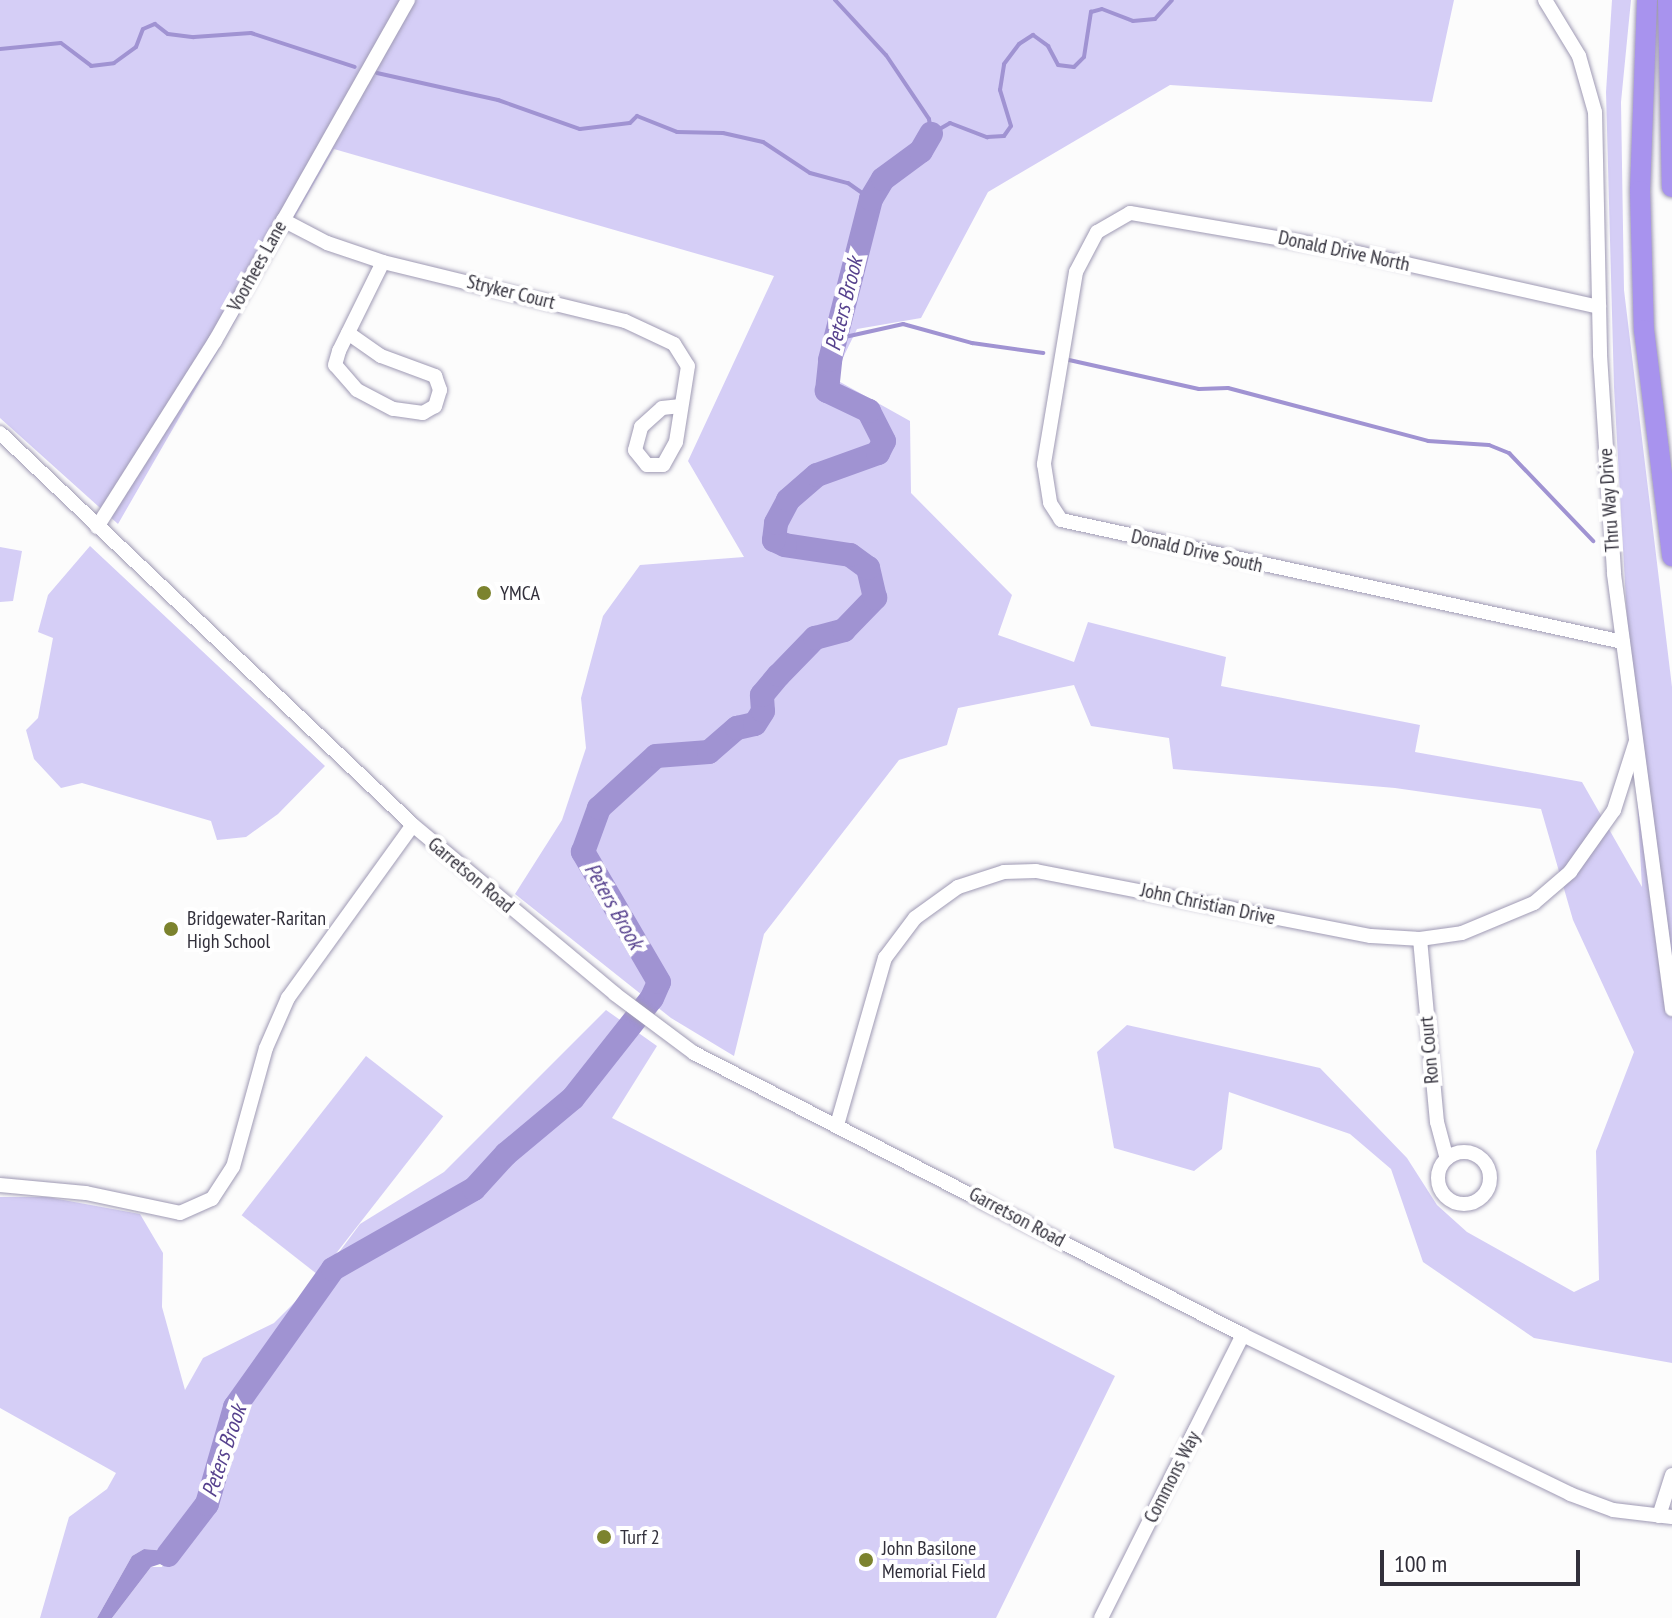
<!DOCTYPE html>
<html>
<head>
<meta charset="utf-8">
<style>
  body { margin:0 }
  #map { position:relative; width:1672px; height:1618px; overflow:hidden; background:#fcfcfc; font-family:"PT Sans Narrow",sans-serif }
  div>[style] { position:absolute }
  .green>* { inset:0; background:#d5cef6; transform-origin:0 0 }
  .water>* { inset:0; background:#a093d2 }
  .stream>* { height:4px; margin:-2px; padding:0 2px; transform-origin:2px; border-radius:2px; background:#a093d2 }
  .river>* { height:24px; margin:-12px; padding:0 12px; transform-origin:12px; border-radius:12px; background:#a093d2 }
  .roads { filter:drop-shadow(0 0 2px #9f9ab4) drop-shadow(0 0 2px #9f9ab4) }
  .minor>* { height:14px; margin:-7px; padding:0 7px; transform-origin:7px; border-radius:7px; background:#fff }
  .minor>.ring { margin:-7px; padding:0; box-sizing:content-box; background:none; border:14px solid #fff; border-radius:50% }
  .highway>* { height:20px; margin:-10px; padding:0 10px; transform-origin:10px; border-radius:10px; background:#a893ee }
  .dots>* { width:22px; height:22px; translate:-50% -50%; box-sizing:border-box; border:4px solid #fff; border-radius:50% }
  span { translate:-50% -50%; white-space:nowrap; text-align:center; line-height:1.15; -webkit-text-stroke:8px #fff; paint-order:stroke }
  .street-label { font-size:20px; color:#32303b }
  .poi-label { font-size:20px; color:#32303b }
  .left { translate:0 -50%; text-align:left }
  .water-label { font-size:22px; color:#57428e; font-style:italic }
  .scale { position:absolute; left:1380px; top:1550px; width:200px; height:36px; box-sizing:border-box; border:4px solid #32303b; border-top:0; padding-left:10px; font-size:24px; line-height:28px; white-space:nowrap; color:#32303b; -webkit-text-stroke:6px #fff; paint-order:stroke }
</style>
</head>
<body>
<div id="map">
  <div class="green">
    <div style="clip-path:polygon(0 0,1454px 0,1432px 102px,1170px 85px,988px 192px,921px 318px,857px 329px,833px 378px,910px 421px,911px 493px,1012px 595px,998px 635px,1074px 662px,1088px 622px,1226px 657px,1221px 686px,1420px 725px,1415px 752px,1582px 782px,1642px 887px,1614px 387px,1606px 92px,1612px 0,1631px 0,1621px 102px,1624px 290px,1672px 687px,1672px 1363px,1534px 1338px,1423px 1262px,1391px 1169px,1350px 1134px,1229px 1092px,1222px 1149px,1194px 1171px,1114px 1148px,1097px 1052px,1127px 1025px,1320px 1068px,1407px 1158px,1437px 1205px,1467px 1232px,1574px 1292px,1599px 1280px,1596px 1151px,1634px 1052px,1573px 920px,1541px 809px,1395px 788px,1173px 769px,1169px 738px,1091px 726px,1074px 685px,958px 708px,947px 745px,899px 760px,764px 934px,734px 1056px,671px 1018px,515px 894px,562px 820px,586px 748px,581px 698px,603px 616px,640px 565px,744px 557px,688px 461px,774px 276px,334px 149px,118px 524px,0 418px)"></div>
    <div style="clip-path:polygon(90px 546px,325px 766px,278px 814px,246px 837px,217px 840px,211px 821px,82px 783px,61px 788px,34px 759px,26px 730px,38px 718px,53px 638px,38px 632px,48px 595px)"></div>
    <div style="clip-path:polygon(0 547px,22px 551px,13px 601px,0 602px)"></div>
    <div style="clip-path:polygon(606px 1010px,657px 1046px,612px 1118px,1115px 1376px,996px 1618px,112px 1618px,151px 1567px,162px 1567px,175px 1543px,166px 1551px,144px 1549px,132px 1556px,97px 1618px,40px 1618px,69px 1517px,107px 1489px,116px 1473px,0 1408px,0 1197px,47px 1197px,140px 1214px,163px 1253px,162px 1307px,185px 1390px,203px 1358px,274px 1323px,322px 1275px,360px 1224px,444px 1172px)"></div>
    <div style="left:366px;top:1056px;width:98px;height:202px;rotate:38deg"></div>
  </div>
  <div class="water">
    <div style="clip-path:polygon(184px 1531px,184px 1543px,175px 1559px,151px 1567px,112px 1618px,97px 1618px,132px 1556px,144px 1549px,166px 1551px)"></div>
  </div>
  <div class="stream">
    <div style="left:835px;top:0;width:75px;rotate:47.2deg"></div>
    <div style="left:886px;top:55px;width:77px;rotate:56.1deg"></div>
    <div style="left:929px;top:119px;width:15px;rotate:82deg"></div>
    <div style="left:931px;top:134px;width:22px;rotate:-30deg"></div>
    <div style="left:950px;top:123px;width:40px;rotate:21deg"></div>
    <div style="left:987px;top:137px;width:17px;rotate:-3deg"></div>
    <div style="left:1004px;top:136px;width:12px;rotate:-55deg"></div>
    <div style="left:1011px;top:126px;width:38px;rotate:-107deg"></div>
    <div style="left:1000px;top:90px;width:26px;rotate:-81deg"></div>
    <div style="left:1004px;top:64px;width:25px;rotate:-53deg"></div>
    <div style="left:1019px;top:44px;width:17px;rotate:-33deg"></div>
    <div style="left:1033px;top:35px;width:19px;rotate:36deg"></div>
    <div style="left:1048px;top:46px;width:21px;rotate:62deg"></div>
    <div style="left:1058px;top:65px;width:16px;rotate:7deg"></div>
    <div style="left:1074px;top:67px;width:14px;rotate:-45deg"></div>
    <div style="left:1084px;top:57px;width:46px;rotate:-81.2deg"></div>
    <div style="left:1091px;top:12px;width:11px;rotate:-15deg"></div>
    <div style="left:1102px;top:9px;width:33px;rotate:21deg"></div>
    <div style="left:1133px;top:21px;width:22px;rotate:-5deg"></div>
    <div style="left:1155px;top:19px;width:25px;rotate:-48deg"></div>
    <div style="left:0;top:49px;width:61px;rotate:-5.6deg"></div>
    <div style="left:61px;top:43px;width:38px;rotate:37deg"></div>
    <div style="left:91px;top:66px;width:23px;rotate:-7deg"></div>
    <div style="left:114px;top:63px;width:27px;rotate:-36deg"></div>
    <div style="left:136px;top:47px;width:19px;rotate:-69deg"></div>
    <div style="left:143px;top:29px;width:13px;rotate:-23deg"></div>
    <div style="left:155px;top:24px;width:16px;rotate:38deg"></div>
    <div style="left:168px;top:34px;width:26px;rotate:7deg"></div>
    <div style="left:194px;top:37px;width:57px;rotate:-4deg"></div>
    <div style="left:251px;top:33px;width:109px;rotate:18.1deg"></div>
    <div style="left:377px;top:73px;width:124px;rotate:12.6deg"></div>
    <div style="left:498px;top:100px;width:87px;rotate:19.5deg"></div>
    <div style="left:580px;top:129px;width:50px;rotate:-6.8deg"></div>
    <div style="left:630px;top:123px;width:10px;rotate:-45deg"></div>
    <div style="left:637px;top:116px;width:43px;rotate:21.8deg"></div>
    <div style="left:677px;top:132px;width:46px;rotate:1.2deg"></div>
    <div style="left:723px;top:133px;width:41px;rotate:12.7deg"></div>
    <div style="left:763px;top:142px;width:56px;rotate:33.4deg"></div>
    <div style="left:810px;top:173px;width:39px;rotate:15deg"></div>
    <div style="left:848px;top:183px;width:28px;rotate:35deg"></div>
    <div style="left:836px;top:339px;width:69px;rotate:-12.6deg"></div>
    <div style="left:903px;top:324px;width:72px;rotate:15.4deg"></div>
    <div style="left:972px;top:343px;width:72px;rotate:8deg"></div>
    <div style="left:1069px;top:360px;width:133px;rotate:12.6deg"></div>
    <div style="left:1199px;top:389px;width:29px;rotate:-2deg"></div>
    <div style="left:1228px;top:388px;width:207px;rotate:14.8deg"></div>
    <div style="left:1428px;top:441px;width:61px;rotate:3.8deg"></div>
    <div style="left:1489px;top:445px;width:22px;rotate:22deg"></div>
    <div style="left:1509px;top:453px;width:122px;rotate:46.3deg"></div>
  </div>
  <div class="river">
    <div style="left:168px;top:1555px;width:64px;rotate:-52.6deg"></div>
    <div style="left:207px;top:1504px;width:101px;rotate:-73.9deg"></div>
    <div style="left:235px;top:1407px;width:169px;rotate:-54.6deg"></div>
    <div style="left:333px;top:1269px;width:162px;rotate:-29.6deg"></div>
    <div style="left:474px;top:1189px;width:47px;rotate:-47.6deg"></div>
    <div style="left:506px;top:1154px;width:87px;rotate:-39.9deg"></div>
    <div style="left:573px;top:1098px;width:127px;rotate:-51.7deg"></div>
    <div style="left:652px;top:998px;width:17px;rotate:-66deg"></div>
    <div style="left:659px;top:982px;width:151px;rotate:-120.3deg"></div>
    <div style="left:583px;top:852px;width:47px;rotate:-70deg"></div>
    <div style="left:599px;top:808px;width:77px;rotate:-42.4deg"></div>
    <div style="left:656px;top:756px;width:53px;rotate:-4.3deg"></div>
    <div style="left:709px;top:752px;width:37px;rotate:-41deg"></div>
    <div style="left:737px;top:728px;width:18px;rotate:-13deg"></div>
    <div style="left:755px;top:724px;width:15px;rotate:-58deg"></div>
    <div style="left:763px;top:711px;width:16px;rotate:-94deg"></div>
    <div style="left:762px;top:695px;width:26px;rotate:-50deg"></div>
    <div style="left:779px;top:675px;width:52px;rotate:-45.8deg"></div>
    <div style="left:815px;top:638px;width:30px;rotate:-15deg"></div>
    <div style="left:844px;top:630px;width:45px;rotate:-45.9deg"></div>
    <div style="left:875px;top:598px;width:31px;rotate:-103deg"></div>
    <div style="left:868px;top:568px;width:22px;rotate:-144deg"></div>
    <div style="left:850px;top:555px;width:66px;rotate:-171.3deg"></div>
    <div style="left:785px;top:545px;width:12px;rotate:-156deg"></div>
    <div style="left:774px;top:540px;width:17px;rotate:-83deg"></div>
    <div style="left:776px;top:523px;width:26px;rotate:-62deg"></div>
    <div style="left:788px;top:500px;width:38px;rotate:-41deg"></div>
    <div style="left:817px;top:475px;width:65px;rotate:-19.8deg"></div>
    <div style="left:878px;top:453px;width:13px;rotate:-63deg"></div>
    <div style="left:884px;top:441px;width:34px;rotate:-117deg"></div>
    <div style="left:869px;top:411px;width:47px;rotate:-154.5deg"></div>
    <div style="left:827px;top:391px;width:31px;rotate:-84deg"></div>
    <div style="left:830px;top:360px;width:166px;rotate:-75.7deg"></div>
    <div style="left:871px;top:199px;width:23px;rotate:-59deg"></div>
    <div style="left:883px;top:179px;width:47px;rotate:-36.4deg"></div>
    <div style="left:921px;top:151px;width:20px;rotate:-60deg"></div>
  </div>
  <div class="roads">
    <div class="minor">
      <div style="left:1545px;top:0;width:66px;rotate:58.7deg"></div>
      <div style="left:1579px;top:56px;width:58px;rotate:74.1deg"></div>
      <div style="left:1595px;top:112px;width:243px;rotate:88.8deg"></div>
      <div style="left:1600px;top:355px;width:219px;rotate:86.3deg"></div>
      <div style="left:1614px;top:574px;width:439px;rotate:82.4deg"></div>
      <div style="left:283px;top:220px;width:50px;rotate:27.6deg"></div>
      <div style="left:327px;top:243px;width:59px;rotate:18.7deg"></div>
      <div style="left:383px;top:262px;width:249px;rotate:13.7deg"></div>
      <div style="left:625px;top:321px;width:54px;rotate:25.1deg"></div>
      <div style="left:674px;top:344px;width:26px;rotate:58deg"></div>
      <div style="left:688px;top:366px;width:77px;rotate:99deg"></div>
      <div style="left:676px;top:442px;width:26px;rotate:119deg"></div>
      <div style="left:663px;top:465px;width:16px;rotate:180deg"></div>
      <div style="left:647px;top:465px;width:19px;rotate:-129deg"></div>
      <div style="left:635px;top:450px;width:24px;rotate:-75deg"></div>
      <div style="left:641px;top:427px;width:28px;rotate:-42deg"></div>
      <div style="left:662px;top:408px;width:19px;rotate:-6deg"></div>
      <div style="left:1599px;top:307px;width:271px;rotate:-167.4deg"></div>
      <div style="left:1335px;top:248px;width:208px;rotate:-170.3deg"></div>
      <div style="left:1130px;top:213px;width:38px;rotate:150deg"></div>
      <div style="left:1097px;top:232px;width:45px;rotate:117.7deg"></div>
      <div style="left:1076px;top:272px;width:195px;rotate:99.5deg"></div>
      <div style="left:1044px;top:464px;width:39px;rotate:81deg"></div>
      <div style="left:1050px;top:503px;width:20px;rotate:57deg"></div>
      <div style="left:1061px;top:520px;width:575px;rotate:12.25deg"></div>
      <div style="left:348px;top:333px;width:40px;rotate:34.9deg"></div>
      <div style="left:381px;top:356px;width:58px;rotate:20.3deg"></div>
      <div style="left:435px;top:376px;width:15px;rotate:70deg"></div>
      <div style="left:440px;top:390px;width:17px;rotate:107deg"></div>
      <div style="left:435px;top:406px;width:14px;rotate:150deg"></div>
      <div style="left:423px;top:413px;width:30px;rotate:-172deg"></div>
      <div style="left:393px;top:409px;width:41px;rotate:-152.2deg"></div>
      <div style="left:357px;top:390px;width:33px;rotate:-131deg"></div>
      <div style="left:335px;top:365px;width:15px;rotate:-74deg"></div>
      <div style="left:339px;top:351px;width:99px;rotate:-63.7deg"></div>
      <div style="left:0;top:433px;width:569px;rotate:43.51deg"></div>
      <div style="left:413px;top:825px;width:263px;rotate:39.9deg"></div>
      <div style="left:615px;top:994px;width:99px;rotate:36.8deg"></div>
      <div style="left:694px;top:1053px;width:617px;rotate:27.19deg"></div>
      <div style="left:1243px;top:1335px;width:364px;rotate:25.9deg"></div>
      <div style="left:1570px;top:1494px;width:46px;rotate:20.4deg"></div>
      <div style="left:1613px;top:1510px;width:59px;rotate:6.8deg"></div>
      <div style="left:97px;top:527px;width:220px;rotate:-57.6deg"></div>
      <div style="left:215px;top:341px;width:392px;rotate:-60.5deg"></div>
      <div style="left:1420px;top:939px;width:184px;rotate:84.7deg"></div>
      <div style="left:1437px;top:1122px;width:38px;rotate:75deg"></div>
      <div style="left:837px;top:1125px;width:174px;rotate:-74deg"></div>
      <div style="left:885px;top:958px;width:50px;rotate:-53.1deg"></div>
      <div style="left:915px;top:918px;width:53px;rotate:-35.8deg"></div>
      <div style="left:958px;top:887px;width:48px;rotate:-18.1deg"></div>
      <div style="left:1004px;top:872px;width:32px;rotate:-2deg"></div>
      <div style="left:1036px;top:871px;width:341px;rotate:11deg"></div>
      <div style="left:1371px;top:936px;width:49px;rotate:3.5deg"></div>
      <div style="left:1420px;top:939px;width:42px;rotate:-8.1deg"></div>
      <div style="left:1462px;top:933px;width:78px;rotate:-22.6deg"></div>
      <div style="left:1534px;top:903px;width:48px;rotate:-40.7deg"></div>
      <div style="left:1570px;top:872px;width:76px;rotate:-54.6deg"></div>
      <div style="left:1614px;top:810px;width:72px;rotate:-72.3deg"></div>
      <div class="ring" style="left:1438px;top:1152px;width:38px;height:38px"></div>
      <div style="left:0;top:1185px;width:86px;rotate:5.3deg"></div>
      <div style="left:86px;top:1193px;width:96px;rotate:12deg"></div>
      <div style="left:180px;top:1213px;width:35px;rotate:-24deg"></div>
      <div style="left:212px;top:1199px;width:38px;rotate:-57deg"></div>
      <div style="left:233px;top:1167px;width:123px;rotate:-74.5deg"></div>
      <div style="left:266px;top:1048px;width:55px;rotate:-66.3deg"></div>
      <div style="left:288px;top:998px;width:213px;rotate:-54.2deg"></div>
      <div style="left:1659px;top:1516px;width:43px;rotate:-72.4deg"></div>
      <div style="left:1101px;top:1618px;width:317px;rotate:-63.4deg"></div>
    </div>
    <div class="highway">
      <div style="left:1647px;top:0;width:191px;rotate:92.1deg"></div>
      <div style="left:1640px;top:191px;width:139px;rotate:88.4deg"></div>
      <div style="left:1644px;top:330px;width:228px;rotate:82.9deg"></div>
      <div style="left:1668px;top:0;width:187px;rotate:88.8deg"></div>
    </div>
  </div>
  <div class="dots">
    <div style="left:484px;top:593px;background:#7c832e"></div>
    <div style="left:171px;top:929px;background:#7c832e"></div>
    <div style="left:604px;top:1537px;background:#7c832e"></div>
    <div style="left:866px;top:1560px;background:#7c832e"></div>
  </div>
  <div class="street-label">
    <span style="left:1344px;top:251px;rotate:12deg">Donald Drive North</span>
    <span style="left:257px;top:266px;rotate:-61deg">Voorhees Lane</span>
    <span style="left:511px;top:292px;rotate:14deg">Stryker Court</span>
    <span style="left:1609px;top:500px;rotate:-94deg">Thru Way Drive</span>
    <span style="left:1197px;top:551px;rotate:13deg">Donald Drive South</span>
    <span style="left:471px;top:875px;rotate:40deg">Garretson Road</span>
    <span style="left:1208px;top:904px;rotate:12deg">John Christian Drive</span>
    <span style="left:1429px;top:1050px;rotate:-95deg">Ron Court</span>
    <span style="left:1017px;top:1217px;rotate:28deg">Garretson Road</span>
    <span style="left:1172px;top:1477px;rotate:-63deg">Commons Way</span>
  </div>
  <div class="poi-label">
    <span class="left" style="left:500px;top:593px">YMCA</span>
    <span class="left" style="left:187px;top:930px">Bridgewater-Raritan<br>High School</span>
    <span class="left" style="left:620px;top:1537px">Turf 2</span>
    <span class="left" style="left:882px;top:1560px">John Basilone<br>Memorial Field</span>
  </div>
  <div class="water-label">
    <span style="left:844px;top:304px;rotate:-76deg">Peters Brook</span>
    <span style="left:614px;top:906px;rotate:60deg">Peters Brook</span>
    <span style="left:224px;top:1451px;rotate:-71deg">Peters Brook</span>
  </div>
  <div class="scale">100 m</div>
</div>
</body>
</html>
